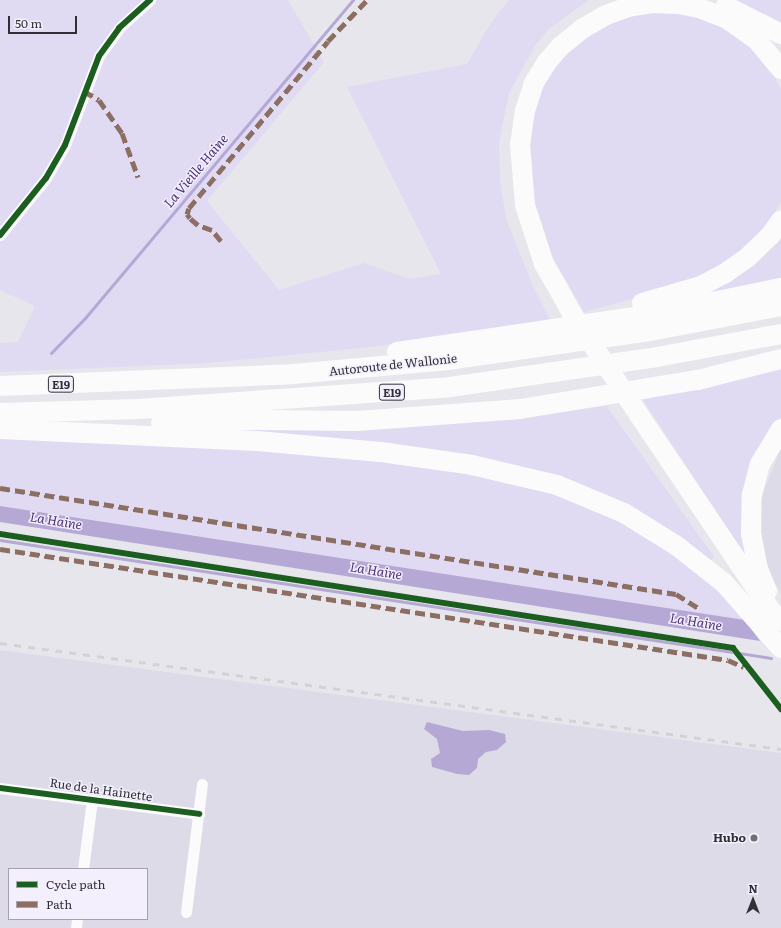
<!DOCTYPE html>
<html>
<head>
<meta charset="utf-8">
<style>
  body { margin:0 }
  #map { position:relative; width:781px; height:928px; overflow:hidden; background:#e7e6ec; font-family:Literata,serif }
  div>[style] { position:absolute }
  .built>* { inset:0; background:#dedbe9 }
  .green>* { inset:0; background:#e0daf3 }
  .water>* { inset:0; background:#b5a8d5 }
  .stream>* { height:3px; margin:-1.5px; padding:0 1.5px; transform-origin:1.5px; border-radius:1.5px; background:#b5a8d5 }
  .lane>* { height:5.5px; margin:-2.75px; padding:0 2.75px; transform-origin:2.75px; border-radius:2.75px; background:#fbfbfc }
  .street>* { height:11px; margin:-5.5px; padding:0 5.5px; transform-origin:5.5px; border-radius:5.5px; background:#fbfbfc }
  .highway>* { height:20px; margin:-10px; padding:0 10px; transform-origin:10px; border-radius:10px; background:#fbfbfc }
  .rail>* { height:3px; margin-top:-1.5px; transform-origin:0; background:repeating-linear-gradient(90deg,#d3d2d4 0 7px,transparent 0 14px) }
  .quiet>* { height:5px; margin-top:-2.5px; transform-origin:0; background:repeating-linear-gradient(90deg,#8d6e63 0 10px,transparent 0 15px) }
  .cycleway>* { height:6px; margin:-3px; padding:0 3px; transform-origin:3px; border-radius:3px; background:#1b5e20 }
  .dots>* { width:11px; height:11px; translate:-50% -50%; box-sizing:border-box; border:2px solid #f3effd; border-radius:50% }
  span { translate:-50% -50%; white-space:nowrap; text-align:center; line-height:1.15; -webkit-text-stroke:3px #f3effd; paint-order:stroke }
  .shield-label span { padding:1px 3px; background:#f3effd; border:1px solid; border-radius:3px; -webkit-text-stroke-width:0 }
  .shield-label { font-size:11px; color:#302f34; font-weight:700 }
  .street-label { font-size:12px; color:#302f34 }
  .poi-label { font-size:12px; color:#302f34; font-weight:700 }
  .right { translate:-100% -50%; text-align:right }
  .water-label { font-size:13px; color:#4b2f79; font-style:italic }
  .legend { position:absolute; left:8px; top:868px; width:140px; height:52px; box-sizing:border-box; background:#f3effd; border:1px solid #a5a2ad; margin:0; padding:5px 7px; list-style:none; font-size:12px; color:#302f34 }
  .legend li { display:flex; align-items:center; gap:8px; height:20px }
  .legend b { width:20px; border:1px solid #a5a2ad }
  .north { position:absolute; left:733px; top:880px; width:40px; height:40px; -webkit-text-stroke:3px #f3effd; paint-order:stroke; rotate:0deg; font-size:11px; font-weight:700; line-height:16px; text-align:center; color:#302f34 }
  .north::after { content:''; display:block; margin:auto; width:14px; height:18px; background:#302f34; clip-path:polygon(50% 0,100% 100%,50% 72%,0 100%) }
  .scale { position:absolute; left:8px; top:16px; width:69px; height:18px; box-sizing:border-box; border:2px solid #302f34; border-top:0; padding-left:5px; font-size:12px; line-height:14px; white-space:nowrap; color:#302f34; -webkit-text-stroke:3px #f3effd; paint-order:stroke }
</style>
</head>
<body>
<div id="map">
  <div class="built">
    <div style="clip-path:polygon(781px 448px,781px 593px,763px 564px,760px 500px)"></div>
    <div style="clip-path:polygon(evenodd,0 650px,781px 753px,781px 928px,0 928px,0 650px,9px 869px,147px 869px,147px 919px,9px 919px,9px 869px)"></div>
  </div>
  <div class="green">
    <div style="clip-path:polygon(0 0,288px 0,324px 62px,207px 201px,279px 290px,364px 263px,410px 279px,441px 274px,347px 87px,467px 64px,492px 21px,509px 0,589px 0,549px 29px,536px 44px,509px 93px,499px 142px,500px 181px,506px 219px,533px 286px,550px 320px,471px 334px,361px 348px,208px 363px,0 372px,0 343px,18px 342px,35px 306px,0 290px)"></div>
    <div style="clip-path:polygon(733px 0,781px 0,781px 25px)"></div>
    <div style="clip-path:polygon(661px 12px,688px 15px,722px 27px,746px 42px,769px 67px,781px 89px,781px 202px,763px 232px,745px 249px,716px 269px,673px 288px,584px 312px,547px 247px,535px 212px,528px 145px,536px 100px,550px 71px,564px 56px,585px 38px,609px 24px,632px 16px)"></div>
    <div style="clip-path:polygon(781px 230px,781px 279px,622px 315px,685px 295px)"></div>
    <div style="clip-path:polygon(781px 368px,781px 419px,774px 429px,749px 562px,643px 400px)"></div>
    <div style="clip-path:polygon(607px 406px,714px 557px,707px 563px,600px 494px,207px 433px,256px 426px,513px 419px)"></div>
    <div style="clip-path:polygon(0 438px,256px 449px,424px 464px,545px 491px,615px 518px,669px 551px,717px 588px,745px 620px,0 506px)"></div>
  </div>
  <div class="water">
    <div style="clip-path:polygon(0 506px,745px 620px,760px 641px,0 522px)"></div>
    <div style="clip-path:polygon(427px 722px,463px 731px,489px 730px,505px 734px,506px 742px,497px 750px,486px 752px,478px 759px,477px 768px,469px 775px,457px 774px,432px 767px,431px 759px,440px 753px,437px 739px,424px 729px)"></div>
  </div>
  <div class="stream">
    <div style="left:51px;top:353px;width:49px;rotate:-45.8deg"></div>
    <div style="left:85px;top:318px;width:416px;rotate:-49.9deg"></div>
    <div style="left:0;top:540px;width:780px;rotate:8.7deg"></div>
  </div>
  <div class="lane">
    <div style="left:0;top:534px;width:742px;rotate:8.84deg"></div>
    <div style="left:733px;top:648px;width:78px;rotate:51.8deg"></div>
  </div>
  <div class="street">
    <div style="left:0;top:235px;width:73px;rotate:-51.1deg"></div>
    <div style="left:46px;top:178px;width:38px;rotate:-60deg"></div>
    <div style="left:65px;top:145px;width:95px;rotate:-69.1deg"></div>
    <div style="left:99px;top:56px;width:34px;rotate:-54deg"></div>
    <div style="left:119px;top:28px;width:42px;rotate:-42.1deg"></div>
    <div style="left:0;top:788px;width:201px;rotate:7.4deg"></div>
    <div style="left:83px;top:869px;width:70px;rotate:-82.6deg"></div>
    <div style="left:186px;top:912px;width:129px;rotate:-82.9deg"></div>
    <div style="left:76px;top:928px;width:9px;rotate:-84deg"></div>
  </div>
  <div class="highway">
    <div style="left:726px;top:6px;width:62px;rotate:27deg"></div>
    <div style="left:781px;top:69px;width:38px;rotate:-130deg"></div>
    <div style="left:757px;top:40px;width:39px;rotate:-145deg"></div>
    <div style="left:725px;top:18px;width:28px;rotate:-159deg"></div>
    <div style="left:699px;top:8px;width:21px;rotate:-169deg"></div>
    <div style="left:678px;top:4px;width:26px;rotate:-178deg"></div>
    <div style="left:652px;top:3px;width:24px;rotate:171deg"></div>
    <div style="left:628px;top:7px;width:23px;rotate:160deg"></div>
    <div style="left:606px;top:15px;width:28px;rotate:150deg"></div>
    <div style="left:582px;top:29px;width:28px;rotate:141deg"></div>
    <div style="left:560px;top:47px;width:20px;rotate:131deg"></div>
    <div style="left:547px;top:62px;width:25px;rotate:122deg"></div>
    <div style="left:534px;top:83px;width:28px;rotate:108deg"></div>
    <div style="left:525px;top:110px;width:34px;rotate:98deg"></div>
    <div style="left:520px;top:144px;width:61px;rotate:85.3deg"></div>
    <div style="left:525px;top:205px;width:62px;rotate:72.1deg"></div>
    <div style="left:544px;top:264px;width:20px;rotate:60deg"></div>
    <div style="left:554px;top:281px;width:38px;rotate:61deg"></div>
    <div style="left:572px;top:314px;width:121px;rotate:56.4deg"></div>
    <div style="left:639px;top:415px;width:236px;rotate:56deg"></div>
    <div style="left:771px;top:611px;width:14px;rotate:45deg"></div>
    <div style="left:642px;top:303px;width:61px;rotate:-16.1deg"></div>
    <div style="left:701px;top:286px;width:26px;rotate:-28deg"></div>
    <div style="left:724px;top:274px;width:29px;rotate:-35deg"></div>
    <div style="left:748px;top:257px;width:30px;rotate:-44deg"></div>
    <div style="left:770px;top:236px;width:19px;rotate:-55deg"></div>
    <div style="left:397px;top:352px;width:254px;rotate:-8.4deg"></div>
    <div style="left:648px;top:315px;width:136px;rotate:-11.5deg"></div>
    <div style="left:0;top:386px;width:294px;rotate:-2.3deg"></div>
    <div style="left:294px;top:374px;width:154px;rotate:-5.2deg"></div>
    <div style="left:447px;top:360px;width:205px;rotate:-8.1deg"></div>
    <div style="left:650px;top:331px;width:133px;rotate:-10.8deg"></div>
    <div style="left:0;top:413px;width:138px;rotate:-1.7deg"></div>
    <div style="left:138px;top:409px;width:313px;rotate:-4deg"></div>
    <div style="left:450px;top:387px;width:209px;rotate:-8.2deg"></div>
    <div style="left:657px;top:357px;width:126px;rotate:-10.5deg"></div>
    <div style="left:161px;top:423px;width:97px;rotate:-1.8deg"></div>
    <div style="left:258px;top:420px;width:99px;rotate:0.6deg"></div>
    <div style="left:357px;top:421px;width:163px;rotate:-4.2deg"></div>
    <div style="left:520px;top:409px;width:180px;rotate:-9.3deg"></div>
    <div style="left:698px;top:380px;width:86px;rotate:-14.2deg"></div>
    <div style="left:0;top:429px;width:257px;rotate:2.7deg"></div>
    <div style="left:257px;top:441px;width:124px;rotate:5.1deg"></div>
    <div style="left:381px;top:452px;width:92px;rotate:8.1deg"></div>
    <div style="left:472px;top:465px;width:87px;rotate:13.2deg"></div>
    <div style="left:557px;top:485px;width:73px;rotate:22.7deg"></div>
    <div style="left:624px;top:513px;width:62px;rotate:31.9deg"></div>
    <div style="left:677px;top:546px;width:60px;rotate:38.2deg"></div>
    <div style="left:724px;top:583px;width:86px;rotate:48.8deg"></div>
    <div style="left:767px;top:591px;width:24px;rotate:-112deg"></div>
    <div style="left:758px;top:569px;width:36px;rotate:-101deg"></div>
    <div style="left:751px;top:534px;width:39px;rotate:-89deg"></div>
    <div style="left:752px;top:495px;width:32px;rotate:-76deg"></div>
    <div style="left:760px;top:464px;width:41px;rotate:-59deg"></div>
  </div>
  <div class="rail">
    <div style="left:0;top:643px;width:788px;rotate:7.73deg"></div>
  </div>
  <div class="quiet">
    <div style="left:84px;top:91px;width:17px;rotate:31deg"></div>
    <div style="left:99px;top:100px;width:40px;rotate:55.1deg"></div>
    <div style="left:122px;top:133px;width:47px;rotate:70deg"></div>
    <div style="left:221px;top:241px;width:14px;rotate:-129deg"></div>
    <div style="left:212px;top:230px;width:15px;rotate:-160deg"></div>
    <div style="left:198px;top:225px;width:11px;rotate:-139deg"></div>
    <div style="left:190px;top:218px;width:5px;rotate:-127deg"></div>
    <div style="left:187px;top:214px;width:6px;rotate:-72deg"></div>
    <div style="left:189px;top:208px;width:217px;rotate:-50.2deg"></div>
    <div style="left:328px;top:41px;width:57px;rotate:-46.4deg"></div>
    <div style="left:0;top:488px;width:684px;rotate:8.91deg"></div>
    <div style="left:676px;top:594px;width:28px;rotate:32deg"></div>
    <div style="left:0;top:549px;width:736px;rotate:8.67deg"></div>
    <div style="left:728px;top:660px;width:17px;rotate:24deg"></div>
  </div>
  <div class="cycleway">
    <div style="left:0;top:235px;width:73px;rotate:-51.1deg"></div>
    <div style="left:46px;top:178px;width:38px;rotate:-60deg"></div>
    <div style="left:65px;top:145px;width:95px;rotate:-69.1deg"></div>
    <div style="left:99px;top:56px;width:34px;rotate:-54deg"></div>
    <div style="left:119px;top:28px;width:42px;rotate:-42.1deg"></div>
    <div style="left:0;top:534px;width:742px;rotate:8.84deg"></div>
    <div style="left:733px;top:648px;width:78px;rotate:51.8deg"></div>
    <div style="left:0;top:788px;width:201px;rotate:7.4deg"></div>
  </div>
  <div class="dots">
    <div style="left:754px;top:838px;background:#706f74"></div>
  </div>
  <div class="shield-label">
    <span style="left:61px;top:384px">E19</span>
    <span style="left:392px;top:392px">E19</span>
  </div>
  <div class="street-label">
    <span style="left:393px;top:365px;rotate:-6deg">Autoroute de Wallonie</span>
    <span style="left:101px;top:790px;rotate:8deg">Rue de la Hainette</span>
  </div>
  <div class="poi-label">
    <span class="right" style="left:746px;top:838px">Hubo</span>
  </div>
  <div class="water-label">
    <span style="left:196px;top:171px;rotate:-50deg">La Vieille Haine</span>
    <span style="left:56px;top:521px;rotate:9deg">La Haine</span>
    <span style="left:376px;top:571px;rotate:9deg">La Haine</span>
    <span style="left:696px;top:622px;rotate:9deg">La Haine</span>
  </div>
  <ul class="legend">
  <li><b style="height:5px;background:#1b5e20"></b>Cycle path</li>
  <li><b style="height:5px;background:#8d6e63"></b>Path</li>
  </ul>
  <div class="north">N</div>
  <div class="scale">50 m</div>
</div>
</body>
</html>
